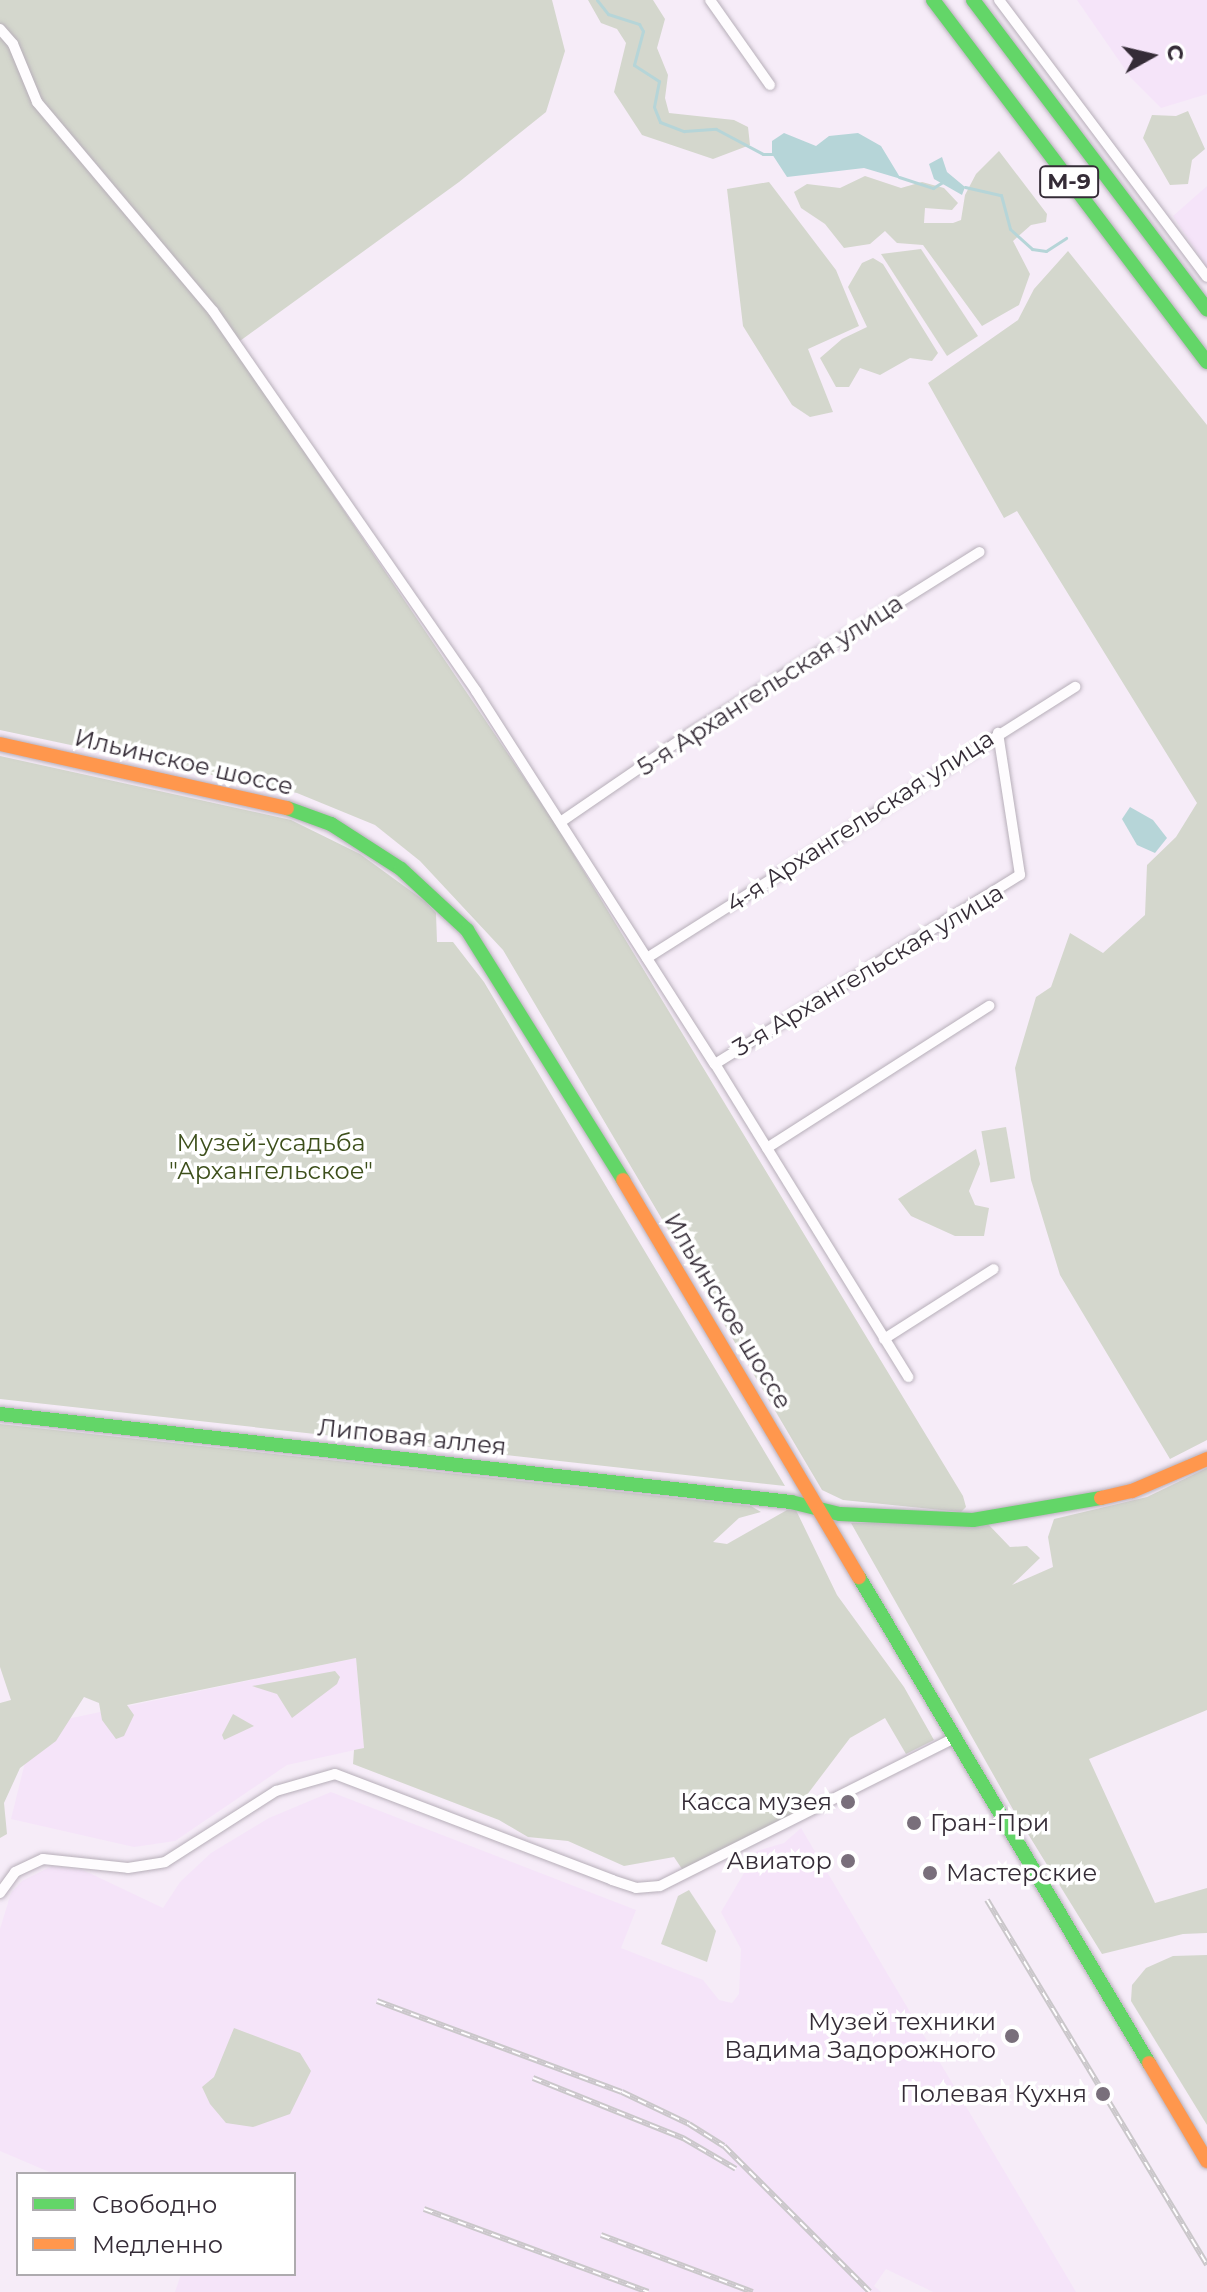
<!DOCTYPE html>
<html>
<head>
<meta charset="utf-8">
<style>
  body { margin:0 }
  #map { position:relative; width:1207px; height:2292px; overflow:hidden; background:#f6ecf8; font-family:Montserrat,sans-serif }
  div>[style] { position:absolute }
  .built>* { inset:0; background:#f5e4f9 }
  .green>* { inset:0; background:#d4d7cd; transform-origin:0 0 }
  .water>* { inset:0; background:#b6d5d8 }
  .stream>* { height:3px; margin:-1.5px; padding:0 1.5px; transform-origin:1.5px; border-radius:1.5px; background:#b6d5d8 }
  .roads { filter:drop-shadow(0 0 2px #b7afb9) drop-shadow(0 0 2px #b7afb9) }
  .street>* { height:10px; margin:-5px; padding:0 5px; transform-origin:5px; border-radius:5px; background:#fefcfe }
  .fast>* { height:14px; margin:-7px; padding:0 7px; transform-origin:7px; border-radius:7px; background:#63d668 }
  .slow>* { height:14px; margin:-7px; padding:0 7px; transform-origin:7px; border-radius:7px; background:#ff974d }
  .rail>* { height:6px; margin-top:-3px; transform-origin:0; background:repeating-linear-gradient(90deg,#fff 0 9px,#cac7ca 0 18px); box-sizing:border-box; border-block:2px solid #cac7ca }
  .dots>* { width:22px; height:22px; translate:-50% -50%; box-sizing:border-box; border:4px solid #fff; border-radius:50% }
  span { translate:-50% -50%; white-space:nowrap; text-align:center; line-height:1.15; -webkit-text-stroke:7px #fff; paint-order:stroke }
  .shield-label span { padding:2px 6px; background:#fff; border:2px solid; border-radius:6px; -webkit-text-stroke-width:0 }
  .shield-label { font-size:22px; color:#352c37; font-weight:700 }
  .street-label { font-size:24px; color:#352c37 }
  .park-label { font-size:24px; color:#3d4f1b }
  .poi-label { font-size:24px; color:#352c37 }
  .right { translate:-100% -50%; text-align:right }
  .left { translate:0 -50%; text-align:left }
  .legend { position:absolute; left:16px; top:2172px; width:280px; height:104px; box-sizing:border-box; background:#fff; border:2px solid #aeabaf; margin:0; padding:10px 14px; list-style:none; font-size:24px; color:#352c37 }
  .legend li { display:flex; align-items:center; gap:16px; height:40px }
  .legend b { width:40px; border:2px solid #aeabaf }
  .north { position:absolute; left:1111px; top:16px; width:80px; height:80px; -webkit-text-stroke:6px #fff; paint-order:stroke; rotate:82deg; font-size:22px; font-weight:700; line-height:32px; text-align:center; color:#352c37 }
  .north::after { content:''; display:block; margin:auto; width:28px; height:36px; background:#352c37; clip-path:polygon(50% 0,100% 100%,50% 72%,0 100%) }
</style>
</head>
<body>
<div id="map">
  <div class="built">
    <div style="clip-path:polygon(1077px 0,1207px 0,1207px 94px,1161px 108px,1131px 78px)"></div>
    <div style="clip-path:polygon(1207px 186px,1207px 268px,1173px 216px)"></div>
    <div style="clip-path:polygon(356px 1658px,364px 1748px,287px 1765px,175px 1841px,134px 1847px,11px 1819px,34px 1726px)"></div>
    <div style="clip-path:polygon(331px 1792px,636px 1910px,621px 1948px,703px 1980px,719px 2000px,732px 2003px,739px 1994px,741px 1949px,721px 1912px,757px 1851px,784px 1843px,801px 1828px,1076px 2292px,933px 2292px,886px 2269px,874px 2286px,881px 2292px,175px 2292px,181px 2274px,294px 2274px,294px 2174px,54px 2174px,0 2151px,0 1929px,11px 1893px,22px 1881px,52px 1866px,83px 1870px,163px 1908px,180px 1882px,211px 1853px,269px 1818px)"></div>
  </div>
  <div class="green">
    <div style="clip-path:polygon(0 0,552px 0,565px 51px,546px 112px,459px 182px,233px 346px,554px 822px,963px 1496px,966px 1507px,961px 1512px,843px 1500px,822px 1490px,503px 950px,420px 861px,375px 825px,297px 793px,0 730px)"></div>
    <div style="clip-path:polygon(588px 0,653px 0,665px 19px,657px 48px,668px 75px,665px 98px,669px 113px,734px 120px,748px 127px,750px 145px,713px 159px,642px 135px,614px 92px,626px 43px,617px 29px,601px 23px)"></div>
    <div style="clip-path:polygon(1188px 111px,1205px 149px,1192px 160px,1188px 184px,1170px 185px,1143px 138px,1152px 115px,1176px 116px)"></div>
    <div style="clip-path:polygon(999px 151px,1047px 214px,1046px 222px,1031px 225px,1013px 241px,1030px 274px,1019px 305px,982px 326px,923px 245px,897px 243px,885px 231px,870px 244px,844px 248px,825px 224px,801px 208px,794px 192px,807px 184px,840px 188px,865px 176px,901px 188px,922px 182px,944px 188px,958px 203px,952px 210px,925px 208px,924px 223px,953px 223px,961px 220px,965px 195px,976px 174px)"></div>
    <div style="clip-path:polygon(769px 182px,836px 270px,859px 326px,808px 349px,833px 412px,810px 417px,792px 405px,743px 326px,727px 189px)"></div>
    <div style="clip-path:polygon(921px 249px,978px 336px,947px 356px,881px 254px)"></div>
    <div style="clip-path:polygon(1068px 251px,1207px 425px,1207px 1440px,1170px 1459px,1060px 1275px,1031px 1180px,1015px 1068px,1036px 997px,1051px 987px,1070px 933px,1103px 953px,1145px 915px,1147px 865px,1176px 837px,1197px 803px,1017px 511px,1004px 518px,928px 383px,1018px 320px,1034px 289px)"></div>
    <div style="clip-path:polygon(873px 258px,883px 264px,938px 353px,932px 361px,910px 358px,880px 375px,860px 368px,849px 387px,836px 387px,820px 358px,842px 339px,867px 327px,848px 287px,862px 263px)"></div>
    <div style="clip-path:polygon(0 756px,291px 820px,360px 854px,426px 902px,436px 913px,437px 942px,453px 942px,484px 982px,785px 1486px,0 1399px)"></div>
    <div style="left:1006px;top:1127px;width:52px;height:25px;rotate:80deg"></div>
    <div style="clip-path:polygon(976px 1149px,980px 1164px,969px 1191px,975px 1205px,989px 1208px,984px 1236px,955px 1236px,911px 1216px,898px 1199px)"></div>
    <div style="clip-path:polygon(0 1424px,751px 1506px,761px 1512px,739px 1518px,713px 1542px,727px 1544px,794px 1506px,837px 1595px,904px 1687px,934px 1740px,906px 1754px,885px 1718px,850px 1738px,791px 1816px,682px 1869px,674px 1857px,624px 1866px,568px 1841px,528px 1837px,499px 1820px,353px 1764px,354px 1750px,364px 1748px,356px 1658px,127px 1705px,134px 1715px,124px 1736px,116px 1739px,102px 1720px,99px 1703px,84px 1697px,56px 1741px,20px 1768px,4px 1803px,7px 1834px,0 1838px,0 1703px,11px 1700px,0 1667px)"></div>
    <div style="clip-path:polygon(1207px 1468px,1207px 1710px,1089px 1759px,1155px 1903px,1207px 1888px,1207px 1933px,1183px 1934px,1102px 1954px,1015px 1813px,851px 1523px,987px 1523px,1010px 1547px,1027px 1546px,1040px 1558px,1012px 1585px,1053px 1567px,1048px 1537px,1054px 1519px,1147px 1497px)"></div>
    <div style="clip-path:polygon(335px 1671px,340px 1677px,337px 1684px,292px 1718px,277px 1694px,252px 1686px)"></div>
    <div style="clip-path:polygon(233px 1714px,254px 1726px,224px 1740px,222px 1735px)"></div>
    <div style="clip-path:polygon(689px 1890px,716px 1931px,707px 1962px,661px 1944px,678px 1896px)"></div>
    <div style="clip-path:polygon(1207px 1955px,1207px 2125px,1131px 2001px,1132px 1985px,1146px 1968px,1173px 1956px)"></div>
    <div style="clip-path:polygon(234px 2028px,300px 2053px,311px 2071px,290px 2114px,253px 2127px,226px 2123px,210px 2104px,202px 2087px,214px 2077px)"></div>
  </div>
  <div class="water">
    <div style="clip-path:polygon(784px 133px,816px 146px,829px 136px,858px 133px,881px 146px,901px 179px,864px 168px,787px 177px,772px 154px,772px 141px)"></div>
    <div style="clip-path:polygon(942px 157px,947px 172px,965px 187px,962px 195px,934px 179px,929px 164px)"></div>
    <div style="clip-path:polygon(1130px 807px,1153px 820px,1167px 838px,1155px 853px,1137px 845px,1122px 819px)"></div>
  </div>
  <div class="stream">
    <div style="left:597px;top:0;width:18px;rotate:52deg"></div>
    <div style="left:608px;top:14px;width:33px;rotate:18deg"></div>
    <div style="left:639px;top:24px;width:8px;rotate:60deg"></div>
    <div style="left:643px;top:31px;width:35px;rotate:105deg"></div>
    <div style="left:634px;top:65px;width:30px;rotate:33deg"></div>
    <div style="left:659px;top:81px;width:26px;rotate:101deg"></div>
    <div style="left:654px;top:107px;width:16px;rotate:68deg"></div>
    <div style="left:660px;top:122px;width:26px;rotate:21deg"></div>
    <div style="left:684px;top:131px;width:32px;rotate:-4deg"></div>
    <div style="left:716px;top:129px;width:53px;rotate:28deg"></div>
    <div style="left:763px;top:154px;width:13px"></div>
    <div style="left:899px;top:177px;width:36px;rotate:18deg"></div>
    <div style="left:933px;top:188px;width:13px;rotate:-32deg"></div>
    <div style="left:965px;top:187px;width:37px;rotate:13deg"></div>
    <div style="left:1001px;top:195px;width:35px;rotate:75deg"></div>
    <div style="left:1010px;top:229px;width:30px;rotate:42deg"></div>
    <div style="left:1032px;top:249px;width:14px;rotate:8deg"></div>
    <div style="left:1046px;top:251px;width:24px;rotate:-33deg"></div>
  </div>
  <div class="roads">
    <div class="street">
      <div style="left:710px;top:0;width:104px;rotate:54.8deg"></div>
      <div style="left:999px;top:0;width:346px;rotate:53.1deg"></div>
      <div style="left:0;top:29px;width:20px;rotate:49deg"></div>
      <div style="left:13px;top:44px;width:63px;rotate:67.5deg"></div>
      <div style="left:37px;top:102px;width:273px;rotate:49.9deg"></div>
      <div style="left:213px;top:311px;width:462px;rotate:55.3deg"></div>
      <div style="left:476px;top:691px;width:443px;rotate:57.4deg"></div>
      <div style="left:715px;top:1064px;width:368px;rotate:58.3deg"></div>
      <div style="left:562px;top:821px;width:147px;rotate:-34.4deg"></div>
      <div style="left:683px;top:738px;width:350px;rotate:-32.1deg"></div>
      <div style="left:647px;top:958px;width:507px;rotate:-32.34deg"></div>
      <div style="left:715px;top:1064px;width:359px;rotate:-31.8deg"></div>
      <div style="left:1020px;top:875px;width:144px;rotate:-98.8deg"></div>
      <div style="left:767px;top:1148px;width:264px;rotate:-32.6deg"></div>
      <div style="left:884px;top:1339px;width:130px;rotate:-32.5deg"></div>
      <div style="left:0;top:1893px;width:26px;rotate:-54deg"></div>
      <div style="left:15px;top:1872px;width:31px;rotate:-25deg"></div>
      <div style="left:43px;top:1859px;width:85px;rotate:6deg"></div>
      <div style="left:128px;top:1868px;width:37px;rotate:-9deg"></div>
      <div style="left:165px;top:1862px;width:132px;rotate:-32.6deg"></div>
      <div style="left:276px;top:1791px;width:61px;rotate:-16.1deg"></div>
      <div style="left:335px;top:1774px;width:297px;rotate:20.9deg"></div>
      <div style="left:612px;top:1880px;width:25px;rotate:18deg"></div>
      <div style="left:636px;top:1888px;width:24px;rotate:-5deg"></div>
      <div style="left:660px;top:1886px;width:329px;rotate:-26.7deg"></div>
    </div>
    <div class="fast">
      <div style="left:933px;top:0;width:454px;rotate:52.9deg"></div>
      <div style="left:973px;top:0;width:388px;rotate:52.9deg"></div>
      <div style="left:287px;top:808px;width:47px;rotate:20deg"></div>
      <div style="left:331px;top:824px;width:83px;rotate:32.7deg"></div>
      <div style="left:401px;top:869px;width:90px;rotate:42.7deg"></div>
      <div style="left:467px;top:930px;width:295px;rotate:58deg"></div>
      <div style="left:0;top:1414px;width:796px;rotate:6.35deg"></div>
      <div style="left:791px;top:1502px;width:50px;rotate:13.8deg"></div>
      <div style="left:840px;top:1514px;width:133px;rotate:2.6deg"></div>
      <div style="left:973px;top:1520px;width:130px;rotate:-9.8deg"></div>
      <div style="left:859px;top:1577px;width:566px;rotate:59.18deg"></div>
    </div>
    <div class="slow">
      <div style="left:0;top:744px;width:294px;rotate:12.6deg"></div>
      <div style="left:623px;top:1180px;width:462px;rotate:59.3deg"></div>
      <div style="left:1101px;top:1498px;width:32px;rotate:-13deg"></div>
      <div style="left:1132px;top:1491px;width:82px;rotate:-23.1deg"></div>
      <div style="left:1149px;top:2063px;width:114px;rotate:59.4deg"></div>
    </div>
  </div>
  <div class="rail">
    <div style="left:987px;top:1900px;width:426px;rotate:58.9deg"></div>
    <div style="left:377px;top:2001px;width:261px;rotate:20.4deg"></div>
    <div style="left:622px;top:2092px;width:74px;rotate:25.5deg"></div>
    <div style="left:689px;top:2124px;width:41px;rotate:32.2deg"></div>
    <div style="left:724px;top:2146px;width:206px;rotate:45deg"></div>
    <div style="left:533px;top:2078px;width:162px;rotate:21.8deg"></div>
    <div style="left:683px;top:2138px;width:61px;rotate:30.3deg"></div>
    <div style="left:424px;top:2209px;width:239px;rotate:20.3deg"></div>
    <div style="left:601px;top:2235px;width:162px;rotate:20.6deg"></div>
  </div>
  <div class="dots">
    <div style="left:848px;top:1802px;background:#796f7b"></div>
    <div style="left:914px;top:1823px;background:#796f7b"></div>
    <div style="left:848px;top:1861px;background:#796f7b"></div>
    <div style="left:930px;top:1873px;background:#796f7b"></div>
    <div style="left:1012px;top:2036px;background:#796f7b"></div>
    <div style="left:1103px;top:2094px;background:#796f7b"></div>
  </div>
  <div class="shield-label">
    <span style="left:1069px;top:182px">М-9</span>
  </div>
  <div class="street-label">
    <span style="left:770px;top:685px;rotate:-33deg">5-я Архангельская улица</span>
    <span style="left:184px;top:762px;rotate:13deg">Ильинское шоссе</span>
    <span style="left:860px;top:821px;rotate:-33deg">4-я Архангельская улица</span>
    <span style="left:868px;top:970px;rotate:-31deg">3-я Архангельская улица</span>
    <span style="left:728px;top:1311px;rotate:59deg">Ильинское шоссе</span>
    <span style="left:412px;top:1437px;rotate:6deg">Липовая аллея</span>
  </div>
  <div class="park-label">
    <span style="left:271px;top:1157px">Музей-усадьба<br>"Архангельское"</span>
  </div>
  <div class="poi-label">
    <span class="right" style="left:832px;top:1802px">Касса музея</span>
    <span class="left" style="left:930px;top:1823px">Гран-При</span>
    <span class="right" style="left:832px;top:1861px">Авиатор</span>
    <span class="left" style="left:946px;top:1873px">Мастерские</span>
    <span class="right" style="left:996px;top:2036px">Музей техники<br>Вадима Задорожного</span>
    <span class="right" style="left:1087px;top:2094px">Полевая Кухня</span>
  </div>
  <ul class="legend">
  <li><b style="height:10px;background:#63d668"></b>Свободно</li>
  <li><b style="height:10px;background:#ff974d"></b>Медленно</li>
  </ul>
  <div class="north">С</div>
</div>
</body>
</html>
